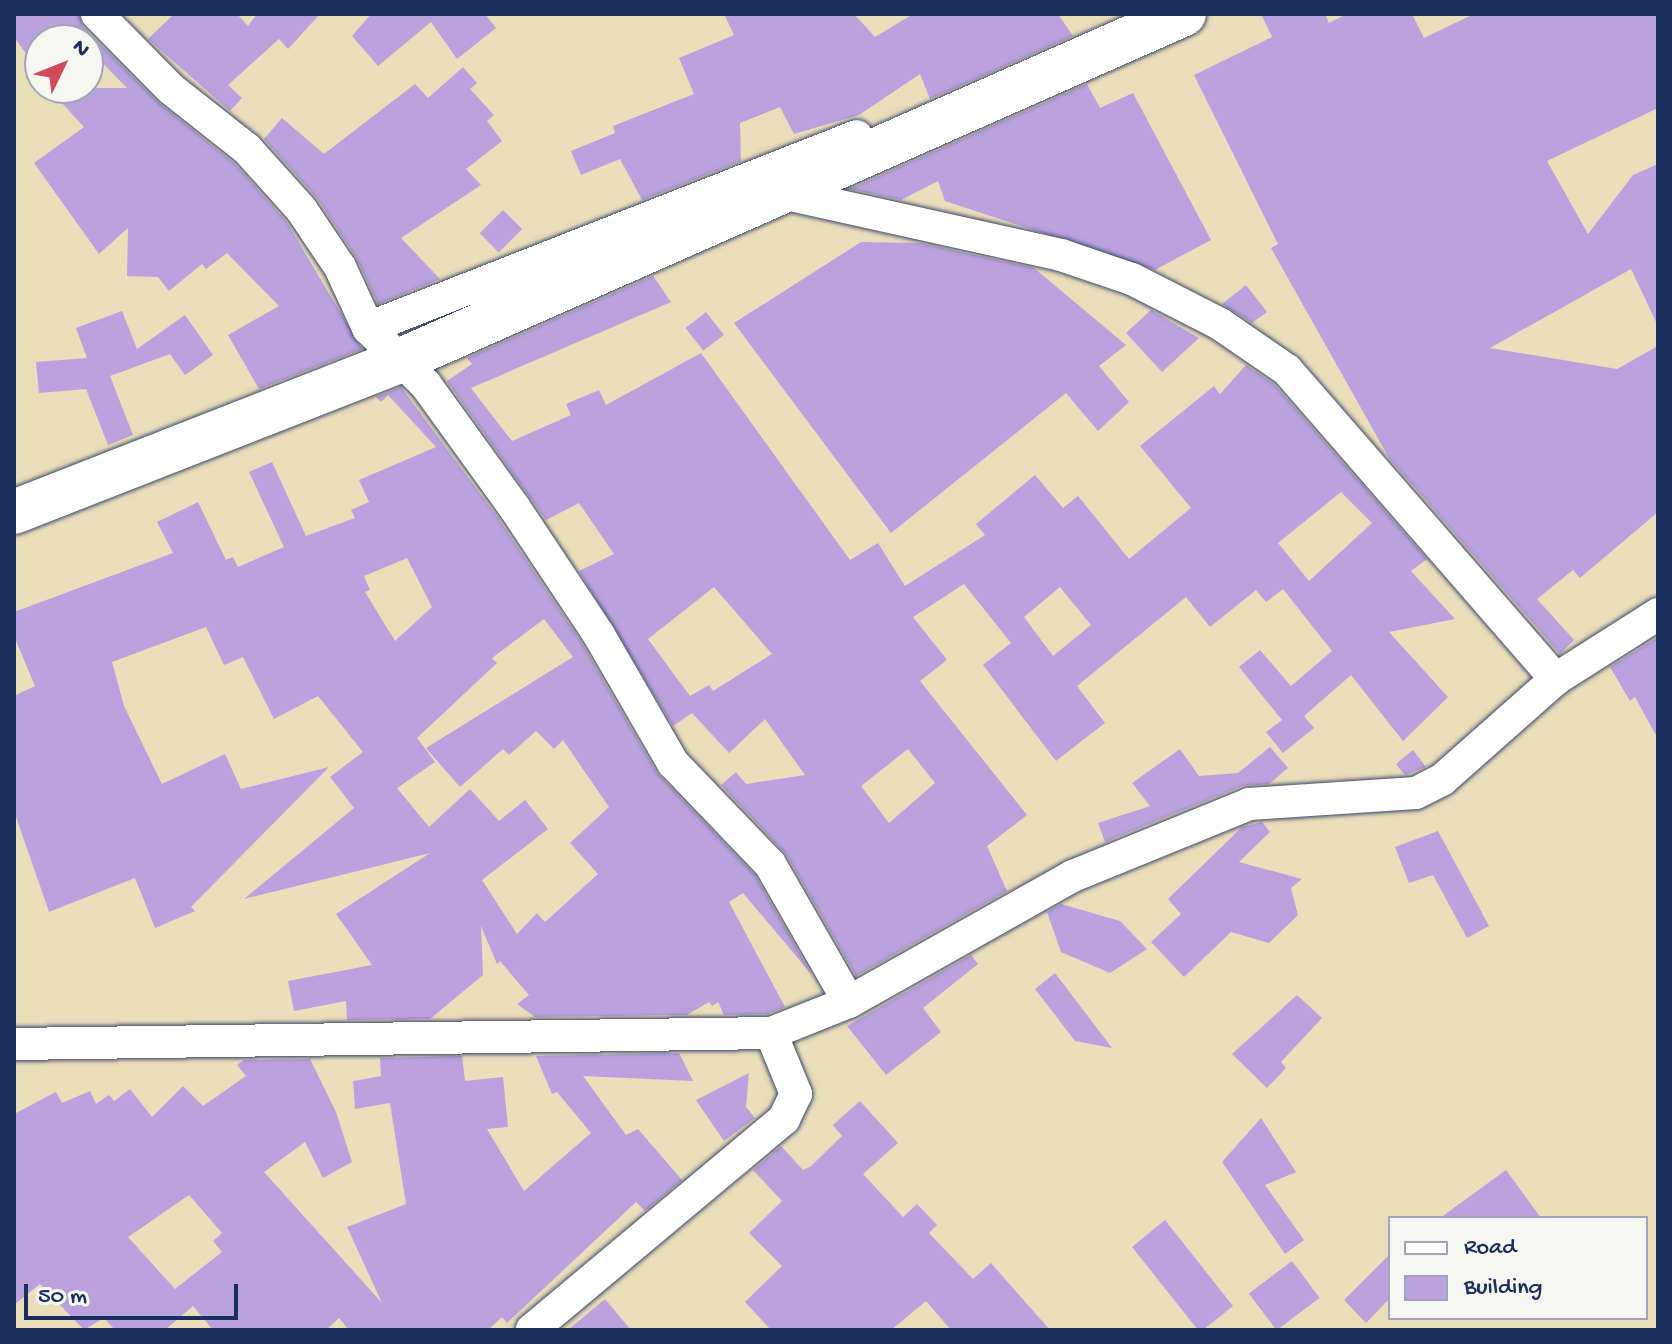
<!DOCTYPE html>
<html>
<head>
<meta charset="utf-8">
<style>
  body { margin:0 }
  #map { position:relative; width:1672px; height:1344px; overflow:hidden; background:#ebdeba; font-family:"Gochi Hand",sans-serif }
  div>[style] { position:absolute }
  .building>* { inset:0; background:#bba2df; transform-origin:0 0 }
  .roads { filter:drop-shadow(0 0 2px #3a496c) drop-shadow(0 0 2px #3a496c) }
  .minor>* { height:32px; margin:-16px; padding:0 16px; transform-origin:16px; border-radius:16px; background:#fff }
  .primary>* { height:44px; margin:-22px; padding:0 22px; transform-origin:22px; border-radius:22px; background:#fff }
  span { translate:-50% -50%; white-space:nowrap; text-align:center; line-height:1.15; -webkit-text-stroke:7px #f6f6f2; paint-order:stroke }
  .frame { position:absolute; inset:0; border:16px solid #1b2f5e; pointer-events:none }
  .legend { position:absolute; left:1388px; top:1216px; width:260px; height:104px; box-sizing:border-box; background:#f6f6f2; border:2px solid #9ea6b7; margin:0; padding:10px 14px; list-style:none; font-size:24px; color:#1b2f5e }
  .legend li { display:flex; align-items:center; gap:16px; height:40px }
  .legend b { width:40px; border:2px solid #9ea6b7 }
  .north { position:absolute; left:24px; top:24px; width:80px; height:80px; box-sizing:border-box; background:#f6f6f2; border:2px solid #9ea6b7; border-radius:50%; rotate:47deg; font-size:22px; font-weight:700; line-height:32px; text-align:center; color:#1b2f5e }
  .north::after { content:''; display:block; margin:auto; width:28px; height:36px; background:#d1495b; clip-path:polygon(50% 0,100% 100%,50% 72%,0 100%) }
  .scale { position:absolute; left:24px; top:1284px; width:214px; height:36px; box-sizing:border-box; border:4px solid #1b2f5e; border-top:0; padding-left:10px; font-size:24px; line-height:28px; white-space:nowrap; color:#1b2f5e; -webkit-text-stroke:6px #f6f6f2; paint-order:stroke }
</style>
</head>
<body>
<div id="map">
  <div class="building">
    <div style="clip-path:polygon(14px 14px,79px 14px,83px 27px,158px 102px,235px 164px,286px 221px,362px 349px,259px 389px,228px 335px,279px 306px,227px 253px,206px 269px,202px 264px,169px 291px,158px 277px,127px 276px,128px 228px,99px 254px,34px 163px,84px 127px,48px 88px,127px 88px,88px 48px,88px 40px,40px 40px,40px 73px,14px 37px)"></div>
    <div style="clip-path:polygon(174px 14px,237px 14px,248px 26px,257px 14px,320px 14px,288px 49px,279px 39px,228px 85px,242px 98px,230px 111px,148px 39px)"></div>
    <div style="clip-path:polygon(371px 14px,485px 14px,496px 28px,457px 59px,431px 22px,378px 66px,352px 36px)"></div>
    <div style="clip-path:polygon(724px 14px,854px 14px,875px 37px,913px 14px,1058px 14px,1073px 36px,930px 99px,920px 74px,859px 115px,794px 134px,780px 107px,740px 123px,741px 161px,642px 200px,620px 159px,581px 175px,571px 151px,615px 133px,613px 126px,694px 94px,679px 58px,734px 35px)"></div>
    <div style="clip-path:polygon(1261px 14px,1325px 14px,1329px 23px,1347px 14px,1412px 14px,1424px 38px,1474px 14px,1658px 14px,1658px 108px,1547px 161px,1588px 234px,1633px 175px,1658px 164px,1658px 326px,1631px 269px,1490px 348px,1617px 369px,1658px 346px,1658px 512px,1580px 578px,1573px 570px,1537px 599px,1574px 640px,1560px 654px,1389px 458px,1271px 248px,1278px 244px,1194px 75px,1272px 37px)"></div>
    <div style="clip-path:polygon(463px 67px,477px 83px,470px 89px,494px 115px,487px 121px,502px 141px,466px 169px,481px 185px,401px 238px,440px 279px,378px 304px,356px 257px,317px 198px,264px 139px,282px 118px,324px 154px,415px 84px,428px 98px)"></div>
    <div style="clip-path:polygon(1087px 84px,1100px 108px,1133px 93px,1211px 240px,1155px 270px,945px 201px,938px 181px,901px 200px,850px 189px)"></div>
    <div style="left:503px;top:210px;width:27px;height:33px;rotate:45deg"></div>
    <div style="clip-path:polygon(861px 242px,920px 243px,1034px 268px,1126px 345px,1099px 366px,1129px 402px,1098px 431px,1066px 393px,891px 533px,734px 323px)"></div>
    <div style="clip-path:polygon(evenodd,653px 276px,671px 302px,471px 388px,512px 441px,571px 415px,566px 404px,599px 390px,606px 405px,701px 353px,850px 560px,878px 543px,905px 586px,985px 535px,976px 524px,1035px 475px,1063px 508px,1078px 496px,1129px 559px,1191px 508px,1140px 446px,1214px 386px,1220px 394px,1246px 365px,1274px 384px,1427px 559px,1411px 571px,1455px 619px,1389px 632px,1448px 697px,1403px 741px,1351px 675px,1304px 716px,1314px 728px,1283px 753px,1266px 732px,1282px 720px,1239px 667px,1260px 650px,1291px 686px,1332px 651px,1283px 589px,1266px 602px,1256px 590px,1210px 627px,1186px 597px,1077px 686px,1105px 723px,1056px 761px,983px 665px,1011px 643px,964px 584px,913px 617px,947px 660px,920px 681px,1027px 815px,987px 846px,1007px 891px,856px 976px,786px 854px,721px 785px,736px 772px,746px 784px,805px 775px,765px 719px,729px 753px,692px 713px,673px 726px,579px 571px,614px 554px,579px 503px,546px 520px,447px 381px,472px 364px,467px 358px,653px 276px,1341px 492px,1372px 523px,1309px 581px,1278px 543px,1341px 492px,653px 276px,714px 587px,772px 654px,713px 691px,709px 685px,690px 696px,648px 639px,714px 587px,653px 276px,1060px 587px,1091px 625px,1053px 656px,1024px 617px,1060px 587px,653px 276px,908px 749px,935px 783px,889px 823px,861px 786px,908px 749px)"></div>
    <div style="clip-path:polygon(1246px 285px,1267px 312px,1252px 323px,1222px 304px)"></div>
    <div style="clip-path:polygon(1151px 310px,1199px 338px,1162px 372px,1126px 333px)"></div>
    <div style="clip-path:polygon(122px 311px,137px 349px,185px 315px,213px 355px,185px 375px,170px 354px,110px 376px,133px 435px,108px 445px,86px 389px,39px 393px,36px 362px,87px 358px,76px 328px)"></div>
    <div style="left:706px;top:312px;width:29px;height:26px;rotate:52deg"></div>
    <div style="clip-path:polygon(evenodd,401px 387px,498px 518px,583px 645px,657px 773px,755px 875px,812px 975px,743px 893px,729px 902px,785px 1007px,767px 1014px,724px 1015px,718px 1002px,712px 1006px,709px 1002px,687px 1015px,535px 1017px,517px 1004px,529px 995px,500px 961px,497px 964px,481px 926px,483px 975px,430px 1019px,347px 1020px,346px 1001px,294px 1011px,288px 981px,372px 965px,336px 914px,430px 853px,244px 899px,354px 808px,330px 777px,363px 752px,318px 696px,274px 719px,243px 657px,224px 665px,206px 627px,112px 662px,124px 706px,162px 784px,225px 754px,241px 789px,329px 767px,191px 907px,195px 911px,155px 928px,135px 878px,49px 912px,14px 811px,14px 696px,35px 686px,14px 636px,14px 612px,173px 553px,157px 522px,198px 502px,226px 560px,233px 557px,238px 567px,284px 547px,249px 472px,272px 462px,306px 536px,355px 518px,351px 510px,369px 502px,359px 480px,436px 447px,388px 395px,381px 402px,376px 397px,401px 387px,407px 558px,432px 607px,395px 641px,365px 592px,370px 590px,364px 576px,407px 558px,401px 387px,544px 619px,573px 657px,426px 748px,460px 787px,503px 749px,509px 755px,536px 731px,554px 749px,563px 740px,609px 807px,570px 843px,598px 874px,545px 922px,537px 913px,517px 934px,482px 880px,548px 829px,525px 800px,499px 821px,470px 789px,429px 827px,397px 788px,435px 762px,417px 738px,497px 663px,492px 658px,544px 619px)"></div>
    <div style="clip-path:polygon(1658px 637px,1658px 739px,1635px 697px,1630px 701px,1610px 667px)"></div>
    <div style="clip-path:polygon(1270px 747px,1288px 768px,1269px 784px,1242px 786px,1105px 842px,1098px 823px,1150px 806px,1132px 783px,1180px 749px,1199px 776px,1238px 773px)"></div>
    <div style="clip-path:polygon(1413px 750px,1426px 767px,1405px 775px,1396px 764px)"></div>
    <div style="clip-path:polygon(1262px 822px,1270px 832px,1239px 862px,1302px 879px,1291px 888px,1298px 915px,1269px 943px,1231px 932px,1184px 977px,1151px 942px,1181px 914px,1168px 899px,1242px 827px)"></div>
    <div style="clip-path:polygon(1438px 831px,1489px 926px,1467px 938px,1433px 875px,1409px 883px,1395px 847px)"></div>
    <div style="clip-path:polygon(1061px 904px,1120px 921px,1147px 949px,1110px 973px,1061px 952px,1047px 912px)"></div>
    <div style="clip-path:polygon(971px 955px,978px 964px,923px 1008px,941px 1032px,886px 1075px,847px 1026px)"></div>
    <div style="clip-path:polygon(1055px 973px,1112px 1048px,1075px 1041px,1035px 989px)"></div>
    <div style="clip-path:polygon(1297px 995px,1322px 1018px,1281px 1062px,1286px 1068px,1267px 1088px,1232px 1054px)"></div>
    <div style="clip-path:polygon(evenodd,679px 1053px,693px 1081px,583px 1076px,626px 1135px,638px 1129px,682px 1180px,645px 1211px,636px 1202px,507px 1323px,502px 1317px,488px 1330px,349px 1330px,339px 1318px,326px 1330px,213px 1330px,193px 1306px,165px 1330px,115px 1330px,104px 1318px,84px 1330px,40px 1284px,14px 1305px,14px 1114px,56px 1092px,62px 1103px,90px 1091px,96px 1104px,109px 1095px,114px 1101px,130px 1089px,152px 1117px,183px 1086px,203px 1106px,246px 1076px,237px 1065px,244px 1060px,310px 1059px,336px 1112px,352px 1162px,323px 1178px,305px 1142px,264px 1172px,382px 1303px,347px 1227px,406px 1204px,390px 1103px,355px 1109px,353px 1081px,381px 1076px,380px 1058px,462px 1056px,465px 1081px,503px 1077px,508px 1127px,487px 1129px,524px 1191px,591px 1133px,557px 1092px,552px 1094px,536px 1056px,679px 1053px,189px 1195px,222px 1233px,213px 1241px,222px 1252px,175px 1289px,128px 1237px,189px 1195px)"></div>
    <div style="clip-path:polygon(749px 1073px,746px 1107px,755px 1118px,724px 1141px,696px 1100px)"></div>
    <div style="clip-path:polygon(860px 1101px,898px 1143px,863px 1174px,903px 1217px,917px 1204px,937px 1225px,929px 1233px,973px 1279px,991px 1263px,1050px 1330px,951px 1330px,926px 1301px,891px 1330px,771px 1330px,745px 1302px,782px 1266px,749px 1233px,782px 1201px,753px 1170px,781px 1146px,803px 1170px,810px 1167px,842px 1136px,833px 1125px)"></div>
    <div style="clip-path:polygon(1261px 1118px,1296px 1172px,1265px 1185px,1304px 1240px,1285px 1254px,1222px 1162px)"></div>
    <div style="clip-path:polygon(1506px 1170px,1541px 1218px,1440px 1218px)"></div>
    <div style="clip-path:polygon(1165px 1220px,1233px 1306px,1203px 1330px,1198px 1330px,1132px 1247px)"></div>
    <div style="clip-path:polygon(1390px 1254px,1390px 1298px,1366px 1323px,1344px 1300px)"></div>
    <div style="left:1292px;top:1261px;width:46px;height:54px;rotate:53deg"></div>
    <div style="clip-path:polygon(605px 1299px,631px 1330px,568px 1330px)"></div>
  </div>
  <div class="roads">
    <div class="minor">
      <div style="left:97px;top:14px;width:105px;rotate:45.4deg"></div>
      <div style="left:171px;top:89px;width:97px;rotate:38.3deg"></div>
      <div style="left:247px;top:149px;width:81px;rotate:48deg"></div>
      <div style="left:301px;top:209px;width:70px;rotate:56.1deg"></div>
      <div style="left:340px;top:267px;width:67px;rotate:65.3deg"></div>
      <div style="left:368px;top:328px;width:81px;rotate:44.5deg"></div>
      <div style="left:426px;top:385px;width:150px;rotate:54.2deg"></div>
      <div style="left:514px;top:507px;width:154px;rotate:56.4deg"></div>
      <div style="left:599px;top:635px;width:148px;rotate:60deg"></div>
      <div style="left:673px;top:763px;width:140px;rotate:46.2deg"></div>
      <div style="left:770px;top:864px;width:159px;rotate:60.2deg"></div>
      <div style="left:849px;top:1002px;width:84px;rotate:158.3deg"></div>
      <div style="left:773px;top:191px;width:295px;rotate:12.5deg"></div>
      <div style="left:1061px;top:255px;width:75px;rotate:18.7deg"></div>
      <div style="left:1132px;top:279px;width:99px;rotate:27.1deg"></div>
      <div style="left:1220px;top:324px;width:81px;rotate:34.5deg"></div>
      <div style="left:1287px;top:370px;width:410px;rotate:49deg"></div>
      <div style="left:368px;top:328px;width:525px;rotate:-21.44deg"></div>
      <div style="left:849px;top:1002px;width:257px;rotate:-29.4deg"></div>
      <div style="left:1073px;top:876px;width:190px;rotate:-22.2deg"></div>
      <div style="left:1249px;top:804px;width:167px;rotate:-3.8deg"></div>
      <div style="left:1416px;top:793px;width:30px;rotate:-27deg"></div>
      <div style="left:1443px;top:779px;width:151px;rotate:-41.5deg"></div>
      <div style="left:1556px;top:679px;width:121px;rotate:-32.5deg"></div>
      <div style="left:14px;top:1044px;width:757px;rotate:-0.83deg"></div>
      <div style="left:771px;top:1033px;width:66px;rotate:67.7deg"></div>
      <div style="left:796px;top:1094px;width:28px;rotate:116deg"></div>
      <div style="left:784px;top:1119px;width:329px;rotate:140.1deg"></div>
    </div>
    <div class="primary">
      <div style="left:14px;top:512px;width:416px;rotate:-21.4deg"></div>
      <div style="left:401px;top:360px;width:856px;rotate:-23.84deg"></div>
    </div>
  </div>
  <div class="frame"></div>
  <ul class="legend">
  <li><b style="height:10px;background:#fff"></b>Road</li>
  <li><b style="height:22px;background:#bba2df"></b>Building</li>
  </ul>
  <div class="north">N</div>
  <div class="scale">50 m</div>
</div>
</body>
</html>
